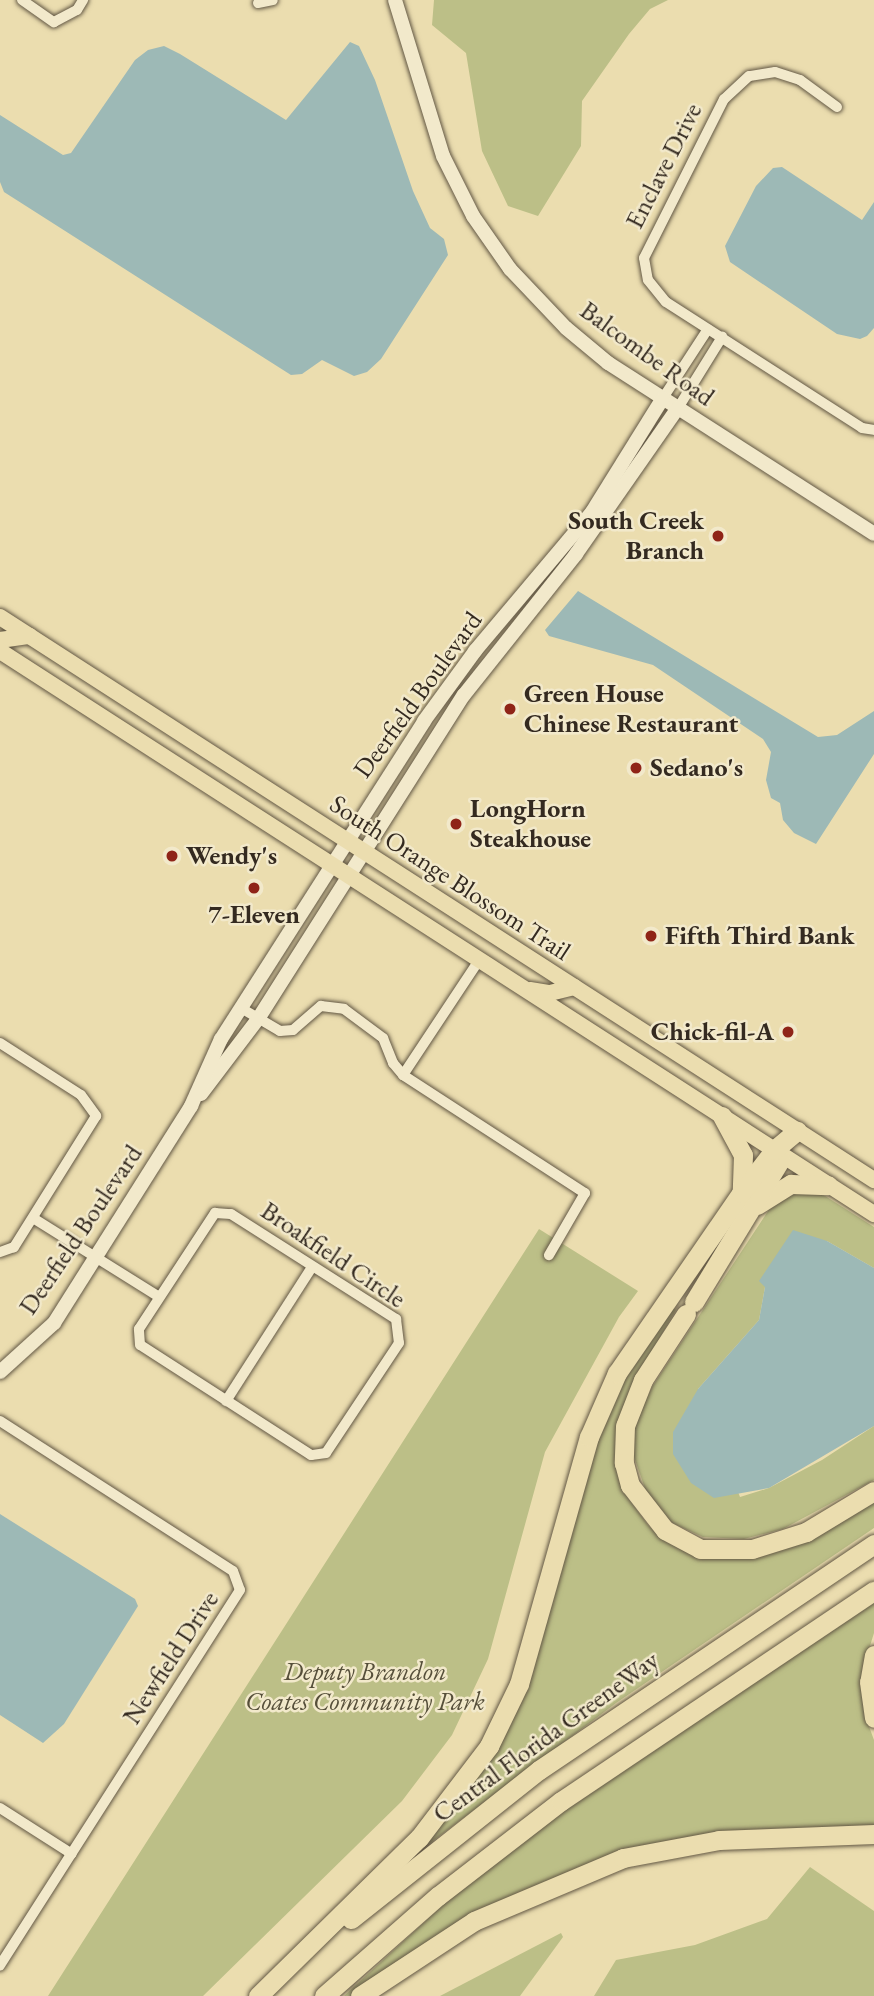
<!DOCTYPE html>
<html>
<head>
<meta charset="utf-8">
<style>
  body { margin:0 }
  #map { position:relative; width:874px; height:1996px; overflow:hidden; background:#ebddaf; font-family:"EB Garamond",serif }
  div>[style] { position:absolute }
  .green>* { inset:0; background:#bcbf87 }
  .water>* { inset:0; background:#9db9b6 }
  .roads { filter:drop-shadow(0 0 2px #625744) drop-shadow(0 0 2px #625744) }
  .street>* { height:10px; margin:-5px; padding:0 5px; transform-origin:5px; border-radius:5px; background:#f2e9cb }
  .secondary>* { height:14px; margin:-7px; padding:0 7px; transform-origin:7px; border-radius:7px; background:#f2e9cb }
  .primary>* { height:16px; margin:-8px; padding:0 8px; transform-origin:8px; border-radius:8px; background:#ebddaf }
  .highway>* { height:19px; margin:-9.5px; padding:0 9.5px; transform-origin:9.5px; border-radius:9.5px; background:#ebddaf }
  .dots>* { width:19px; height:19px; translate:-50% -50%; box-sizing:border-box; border:4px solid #f2e9cb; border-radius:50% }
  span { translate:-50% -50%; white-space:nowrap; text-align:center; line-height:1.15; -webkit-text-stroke:5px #f2e9cb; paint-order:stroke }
  .street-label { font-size:26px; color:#342a20 }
  .poi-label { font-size:26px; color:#342a20; font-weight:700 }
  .right { translate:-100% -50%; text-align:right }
  .left { translate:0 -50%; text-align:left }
  .park-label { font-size:26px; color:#564f3a; font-style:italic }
</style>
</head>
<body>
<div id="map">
  <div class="green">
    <div style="clip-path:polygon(434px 0,668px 0,650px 9px,629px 34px,582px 101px,581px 146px,538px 216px,508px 206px,482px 151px,466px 53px,432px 25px)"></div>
    <div style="clip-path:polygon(780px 1193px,822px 1194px,874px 1227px,874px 1268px,827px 1241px,765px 1287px,759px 1320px,698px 1389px,740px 1497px,769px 1488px,822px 1460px,874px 1426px,874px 1480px,783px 1529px,744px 1539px,703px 1537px,672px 1523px,648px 1497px,633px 1454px,635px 1424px,652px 1387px)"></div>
    <div style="clip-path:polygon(539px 1229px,638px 1291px,619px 1317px,545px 1452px,488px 1659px,452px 1735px,402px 1801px,203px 1996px,48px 1996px)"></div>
    <div style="clip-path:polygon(668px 1304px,676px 1310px,630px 1388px,616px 1431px,628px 1498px,648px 1525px,656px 1533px,716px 1559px,755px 1557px,874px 1501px,874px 1528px,616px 1703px,401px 1865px,495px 1743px,599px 1419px)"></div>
    <div style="clip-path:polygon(874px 1603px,874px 1633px,863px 1668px,867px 1721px,874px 1740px,874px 1830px,599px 1860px,353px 1996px,344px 1996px,444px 1904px,580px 1799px)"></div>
    <div style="clip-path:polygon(810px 1867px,874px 1911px,874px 1996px,594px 1996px,616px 1960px,695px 1945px,767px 1919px)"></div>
    <div style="clip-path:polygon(561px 1933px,563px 1937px,520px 1996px,440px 1996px)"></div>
  </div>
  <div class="water">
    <div style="clip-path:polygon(350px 42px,359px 46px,375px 80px,413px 191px,430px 228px,444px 239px,448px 255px,381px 359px,367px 372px,354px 376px,322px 360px,302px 374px,291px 375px,4px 192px,0 182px,0 115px,63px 155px,71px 153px,135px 60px,148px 50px,164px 46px,180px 54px,286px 120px)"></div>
    <div style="clip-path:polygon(782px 167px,862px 220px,874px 202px,874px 328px,867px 336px,860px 339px,837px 334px,730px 262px,725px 246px,756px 186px,773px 168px)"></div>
    <div style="clip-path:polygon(578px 591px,818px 737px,837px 735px,874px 711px,874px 754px,816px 844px,794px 833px,783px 820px,780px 803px,771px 798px,766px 780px,771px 752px,763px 739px,653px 665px,549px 636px,545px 630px)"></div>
    <div style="clip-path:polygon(793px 1230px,827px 1241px,874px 1268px,874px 1426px,769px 1488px,714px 1498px,691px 1483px,673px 1454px,673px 1432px,698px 1389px,759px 1320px,765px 1287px,759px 1281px)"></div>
    <div style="clip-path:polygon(0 1514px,135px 1599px,138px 1606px,64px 1724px,43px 1743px,0 1715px)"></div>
  </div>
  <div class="roads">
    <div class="street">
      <div style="left:22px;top:0;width:39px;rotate:35deg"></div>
      <div style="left:54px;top:22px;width:26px;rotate:-28deg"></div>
      <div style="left:77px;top:10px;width:12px;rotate:-59deg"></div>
      <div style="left:258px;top:3px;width:15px;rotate:-11deg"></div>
      <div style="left:837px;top:107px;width:46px;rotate:-143.9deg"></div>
      <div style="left:800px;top:80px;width:26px;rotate:-162deg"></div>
      <div style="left:775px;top:72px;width:26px;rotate:171deg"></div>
      <div style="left:749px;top:76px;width:34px;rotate:137deg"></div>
      <div style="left:724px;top:99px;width:178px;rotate:116.7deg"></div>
      <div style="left:644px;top:258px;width:22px;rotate:80deg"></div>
      <div style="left:648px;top:280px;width:28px;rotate:51deg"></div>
      <div style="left:666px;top:302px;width:233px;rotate:32.7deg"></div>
      <div style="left:862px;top:428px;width:12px;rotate:9deg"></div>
      <div style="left:663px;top:398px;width:82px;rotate:-56.9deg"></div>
      <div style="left:678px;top:408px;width:84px;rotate:-58.2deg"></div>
      <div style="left:241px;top:1008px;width:45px;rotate:30.5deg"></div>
      <div style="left:280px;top:1031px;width:13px;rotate:-4deg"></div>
      <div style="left:293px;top:1030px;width:37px;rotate:-41deg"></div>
      <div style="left:321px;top:1006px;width:23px;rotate:7deg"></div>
      <div style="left:344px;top:1009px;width:49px;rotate:36.6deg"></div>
      <div style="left:383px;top:1038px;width:27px;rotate:68deg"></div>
      <div style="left:393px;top:1063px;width:16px;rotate:50deg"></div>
      <div style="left:403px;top:1075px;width:217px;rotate:33deg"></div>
      <div style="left:585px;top:1193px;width:72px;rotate:120.1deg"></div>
      <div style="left:0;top:1043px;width:96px;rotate:32.7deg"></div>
      <div style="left:81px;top:1095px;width:26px;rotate:54deg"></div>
      <div style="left:96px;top:1116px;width:155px;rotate:122deg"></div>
      <div style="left:14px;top:1247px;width:15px;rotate:160deg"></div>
      <div style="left:403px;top:1075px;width:138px;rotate:-56.5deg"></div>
      <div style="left:215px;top:1213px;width:16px;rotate:4deg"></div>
      <div style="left:231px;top:1214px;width:196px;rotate:32.5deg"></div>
      <div style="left:396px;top:1319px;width:24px;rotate:83deg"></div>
      <div style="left:399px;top:1343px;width:132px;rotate:123.6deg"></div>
      <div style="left:326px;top:1453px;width:15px;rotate:172deg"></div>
      <div style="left:311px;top:1455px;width:203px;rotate:-147.2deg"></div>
      <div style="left:140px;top:1345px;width:16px;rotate:-94deg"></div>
      <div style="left:139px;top:1329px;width:139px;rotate:-56.8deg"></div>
      <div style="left:33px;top:1218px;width:147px;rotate:32deg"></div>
      <div style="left:226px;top:1401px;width:159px;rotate:-57.3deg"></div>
      <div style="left:0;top:1421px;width:277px;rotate:32.8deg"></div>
      <div style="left:233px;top:1571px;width:20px;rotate:70deg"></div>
      <div style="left:240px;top:1590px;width:446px;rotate:122.6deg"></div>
      <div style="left:0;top:1808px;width:85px;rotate:32.6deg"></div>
    </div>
    <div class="secondary">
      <div style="left:395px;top:0;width:163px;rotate:72.9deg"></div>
      <div style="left:443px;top:156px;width:67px;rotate:63.4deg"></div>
      <div style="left:473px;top:216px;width:65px;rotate:55.1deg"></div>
      <div style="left:510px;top:269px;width:81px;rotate:46.5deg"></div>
      <div style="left:566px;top:328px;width:55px;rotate:39.8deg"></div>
      <div style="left:608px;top:363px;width:316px;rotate:32.7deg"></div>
      <div style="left:201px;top:1094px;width:94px;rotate:-52.8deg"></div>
      <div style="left:258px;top:1019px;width:384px;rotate:-57.6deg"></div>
      <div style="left:464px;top:695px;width:180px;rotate:-51.5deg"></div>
      <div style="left:576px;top:554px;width:178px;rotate:-55.1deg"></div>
      <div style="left:0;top:1372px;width:73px;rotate:-42.2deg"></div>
      <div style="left:54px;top:1323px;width:257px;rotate:-57.7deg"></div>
      <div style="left:191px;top:1106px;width:73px;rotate:-65.9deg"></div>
      <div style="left:221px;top:1039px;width:377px;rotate:-57.4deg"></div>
      <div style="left:424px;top:721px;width:87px;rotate:-53.9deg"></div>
      <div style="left:475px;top:651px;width:182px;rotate:-49.9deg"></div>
      <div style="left:592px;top:512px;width:134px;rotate:-58.1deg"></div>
    </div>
    <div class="primary">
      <div style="left:0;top:617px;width:1040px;rotate:32.79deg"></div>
      <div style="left:0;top:640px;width:30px;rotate:-8deg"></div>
      <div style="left:0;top:651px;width:1040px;rotate:32.79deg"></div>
      <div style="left:530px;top:990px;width:20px;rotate:9deg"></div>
      <div style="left:550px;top:993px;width:25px;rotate:-14deg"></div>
    </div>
    <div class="highway">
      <div style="left:722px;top:1116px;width:44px;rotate:61.7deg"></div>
      <div style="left:743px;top:1155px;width:35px;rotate:92deg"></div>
      <div style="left:757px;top:1205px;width:40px;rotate:-32deg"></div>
      <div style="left:791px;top:1184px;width:37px;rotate:2deg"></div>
      <div style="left:694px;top:1302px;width:167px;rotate:-58.7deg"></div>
      <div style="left:686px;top:1314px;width:79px;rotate:123.1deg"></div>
      <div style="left:643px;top:1380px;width:49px;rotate:111.4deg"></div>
      <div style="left:625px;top:1426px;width:37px;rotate:92deg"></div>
      <div style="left:624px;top:1463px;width:23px;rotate:75deg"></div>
      <div style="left:630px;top:1485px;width:57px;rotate:52.1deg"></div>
      <div style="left:665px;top:1530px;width:40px;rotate:28deg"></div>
      <div style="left:700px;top:1549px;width:52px"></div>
      <div style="left:752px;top:1549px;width:57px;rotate:-17.5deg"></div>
      <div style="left:806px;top:1532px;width:79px;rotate:-31.1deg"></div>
      <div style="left:874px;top:1655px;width:27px;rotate:100deg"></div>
      <div style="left:869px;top:1682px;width:36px;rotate:82deg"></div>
      <div style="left:351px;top:1919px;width:240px;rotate:-38.4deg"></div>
      <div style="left:539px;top:1770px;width:404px;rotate:-34deg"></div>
      <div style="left:258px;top:1996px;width:226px;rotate:-44.5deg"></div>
      <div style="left:419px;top:1838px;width:116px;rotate:-52.7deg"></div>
      <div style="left:489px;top:1746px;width:69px;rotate:-64.2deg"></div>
      <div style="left:519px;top:1684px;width:257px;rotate:-74.2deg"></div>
      <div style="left:589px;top:1437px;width:70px;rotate:-66.4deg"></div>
      <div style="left:617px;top:1373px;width:219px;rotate:-55.4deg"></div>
      <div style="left:741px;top:1193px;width:54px;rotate:-52.5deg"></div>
      <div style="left:774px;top:1150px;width:30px;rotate:-40deg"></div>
      <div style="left:324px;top:1996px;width:152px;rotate:-41.3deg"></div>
      <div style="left:438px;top:1896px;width:155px;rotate:-37.7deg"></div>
      <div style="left:561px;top:1801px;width:377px;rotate:-33.9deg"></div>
      <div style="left:360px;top:1996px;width:136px;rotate:-33.3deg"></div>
      <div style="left:474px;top:1921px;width:162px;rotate:-22.9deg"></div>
      <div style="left:623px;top:1858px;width:98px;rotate:-10.6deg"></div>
      <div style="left:719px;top:1840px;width:155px;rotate:-2.2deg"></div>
    </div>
  </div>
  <div class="dots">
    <div style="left:718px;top:536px;background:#8f2418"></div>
    <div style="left:510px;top:709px;background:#8f2418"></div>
    <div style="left:636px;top:768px;background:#8f2418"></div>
    <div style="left:456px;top:824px;background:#8f2418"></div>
    <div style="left:172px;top:856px;background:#8f2418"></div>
    <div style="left:254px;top:888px;background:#8f2418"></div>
    <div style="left:651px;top:936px;background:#8f2418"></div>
    <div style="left:788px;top:1032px;background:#8f2418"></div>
  </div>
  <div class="street-label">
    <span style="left:664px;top:166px;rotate:-63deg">Enclave Drive</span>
    <span style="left:647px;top:354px;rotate:36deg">Balcombe Road</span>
    <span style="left:418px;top:695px;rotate:-54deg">Deerfield Boulevard</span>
    <span style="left:450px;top:878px;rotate:33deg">South Orange Blossom Trail</span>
    <span style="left:81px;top:1230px;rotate:-56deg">Deerfield Boulevard</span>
    <span style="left:333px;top:1255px;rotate:34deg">Broakfield Circle</span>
    <span style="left:171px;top:1658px;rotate:-57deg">Newfield Drive</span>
    <span style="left:546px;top:1737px;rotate:-36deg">Central Florida GreeneWay</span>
  </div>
  <div class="poi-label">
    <span class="right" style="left:704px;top:536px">South Creek<br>Branch</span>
    <span class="left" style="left:524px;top:709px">Green House<br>Chinese Restaurant</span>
    <span class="left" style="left:650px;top:768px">Sedano's</span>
    <span class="left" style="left:470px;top:824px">LongHorn<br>Steakhouse</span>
    <span class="left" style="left:186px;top:856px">Wendy's</span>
    <span style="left:254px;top:915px">7-Eleven</span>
    <span class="left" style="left:665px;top:936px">Fifth Third Bank</span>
    <span class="right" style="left:774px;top:1032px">Chick-fil-A</span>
  </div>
  <div class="park-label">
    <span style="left:365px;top:1687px">Deputy Brandon<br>Coates Community Park</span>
  </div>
</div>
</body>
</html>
